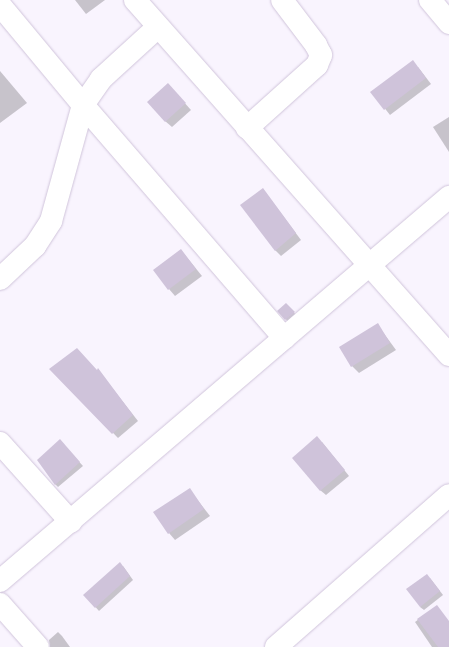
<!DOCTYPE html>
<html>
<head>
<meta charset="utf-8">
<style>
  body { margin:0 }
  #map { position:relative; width:449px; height:647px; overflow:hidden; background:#f9f4fe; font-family:"IBM Plex Sans",sans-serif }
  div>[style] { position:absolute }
  .shadow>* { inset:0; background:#0003 }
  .building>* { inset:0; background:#cfc3da }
  .roads { filter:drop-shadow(0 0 1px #d0c4db) drop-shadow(0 0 1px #d0c4db) }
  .street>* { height:22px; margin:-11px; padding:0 11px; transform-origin:11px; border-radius:11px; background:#fff }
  span { translate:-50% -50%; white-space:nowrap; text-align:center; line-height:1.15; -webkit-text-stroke:3.5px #fff; paint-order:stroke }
</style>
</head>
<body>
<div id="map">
  <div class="shadow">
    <i style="clip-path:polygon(75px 0,105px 0,86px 14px)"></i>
    <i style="clip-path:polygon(418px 67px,431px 84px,390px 115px,372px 92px)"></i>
    <i style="clip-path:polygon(0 71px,27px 103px,0 123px)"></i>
    <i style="clip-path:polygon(174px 91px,191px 110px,172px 127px,165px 121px)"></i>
    <i style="clip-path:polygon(449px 117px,449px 152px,433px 127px)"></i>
    <i style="clip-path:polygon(263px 189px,301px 240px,281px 256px,275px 250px)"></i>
    <i style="clip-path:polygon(181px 250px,202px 276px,175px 296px,169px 289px)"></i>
    <i style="clip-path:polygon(286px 304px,297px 316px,289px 323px,279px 311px)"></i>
    <i style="clip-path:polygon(377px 324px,396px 350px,359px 373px,352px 366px)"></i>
    <i style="clip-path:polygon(51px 369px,98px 370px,138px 421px,118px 438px)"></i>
    <i style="clip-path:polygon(322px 442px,349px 476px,326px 495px,320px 490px)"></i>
    <i style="clip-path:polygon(63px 444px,83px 466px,58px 487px,55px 484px)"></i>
    <i style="clip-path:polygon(189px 489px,210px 516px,175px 540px,169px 533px)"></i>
    <i style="clip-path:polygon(123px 566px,133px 580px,99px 611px,85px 595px)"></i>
    <i style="clip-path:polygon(430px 578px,443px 595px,424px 610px,420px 607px)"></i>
    <i style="clip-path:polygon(434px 608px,449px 627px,449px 647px,432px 647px,415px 622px)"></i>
    <i style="clip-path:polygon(58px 632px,62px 636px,70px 647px,50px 647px,49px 640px)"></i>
  </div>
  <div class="building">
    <i style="clip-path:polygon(413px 60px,426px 78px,384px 110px,370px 92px)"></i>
    <i style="clip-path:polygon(168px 83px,186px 103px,165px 122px,147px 102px)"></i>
    <i style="clip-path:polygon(263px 188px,296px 233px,275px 251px,240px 205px)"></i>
    <i style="clip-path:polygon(181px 249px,196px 269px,168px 290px,153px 270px)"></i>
    <i style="clip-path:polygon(286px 303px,295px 312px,285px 320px,277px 311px)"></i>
    <i style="clip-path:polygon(378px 323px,390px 343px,351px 367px,339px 347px)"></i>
    <i style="clip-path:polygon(77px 348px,97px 370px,98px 368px,133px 415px,112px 434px,49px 369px)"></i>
    <i style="clip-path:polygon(317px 436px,345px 470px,320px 491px,292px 458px)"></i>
    <i style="clip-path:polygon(60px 439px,80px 462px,55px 485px,37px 460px)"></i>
    <i style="clip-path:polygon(190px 488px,204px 509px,168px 534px,153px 512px)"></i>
    <i style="clip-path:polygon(120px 562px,130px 576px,95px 608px,83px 595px)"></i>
    <i style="clip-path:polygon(427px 574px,440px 591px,420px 607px,406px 589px)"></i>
    <i style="clip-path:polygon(437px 605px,449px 621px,449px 647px,438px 647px,417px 619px)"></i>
  </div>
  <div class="roads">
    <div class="street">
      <i style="left:135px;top:0;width:474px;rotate:48.5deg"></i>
      <i style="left:430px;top:0;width:30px;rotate:50deg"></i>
      <i style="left:0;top:5px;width:130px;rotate:50.3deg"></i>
      <i style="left:83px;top:105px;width:308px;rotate:49.2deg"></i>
      <i style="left:247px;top:128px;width:94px;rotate:-42deg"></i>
      <i style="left:317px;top:65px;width:11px;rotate:-68deg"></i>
      <i style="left:321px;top:55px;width:11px;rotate:-117deg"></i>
      <i style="left:316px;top:45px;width:56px;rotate:-127.1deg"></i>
      <i style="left:0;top:279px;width:48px;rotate:-43.3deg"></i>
      <i style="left:35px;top:246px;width:30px;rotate:-57deg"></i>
      <i style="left:51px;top:221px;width:120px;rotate:-74.6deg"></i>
      <i style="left:83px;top:105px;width:32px;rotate:-55deg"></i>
      <i style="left:101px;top:79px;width:77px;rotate:-42.4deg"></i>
      <i style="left:0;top:443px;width:106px;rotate:48.1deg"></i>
      <i style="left:0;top:581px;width:591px;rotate:-40.54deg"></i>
      <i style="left:0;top:604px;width:57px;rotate:48.5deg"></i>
      <i style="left:276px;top:647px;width:230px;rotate:-41.3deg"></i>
    </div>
  </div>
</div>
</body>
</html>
